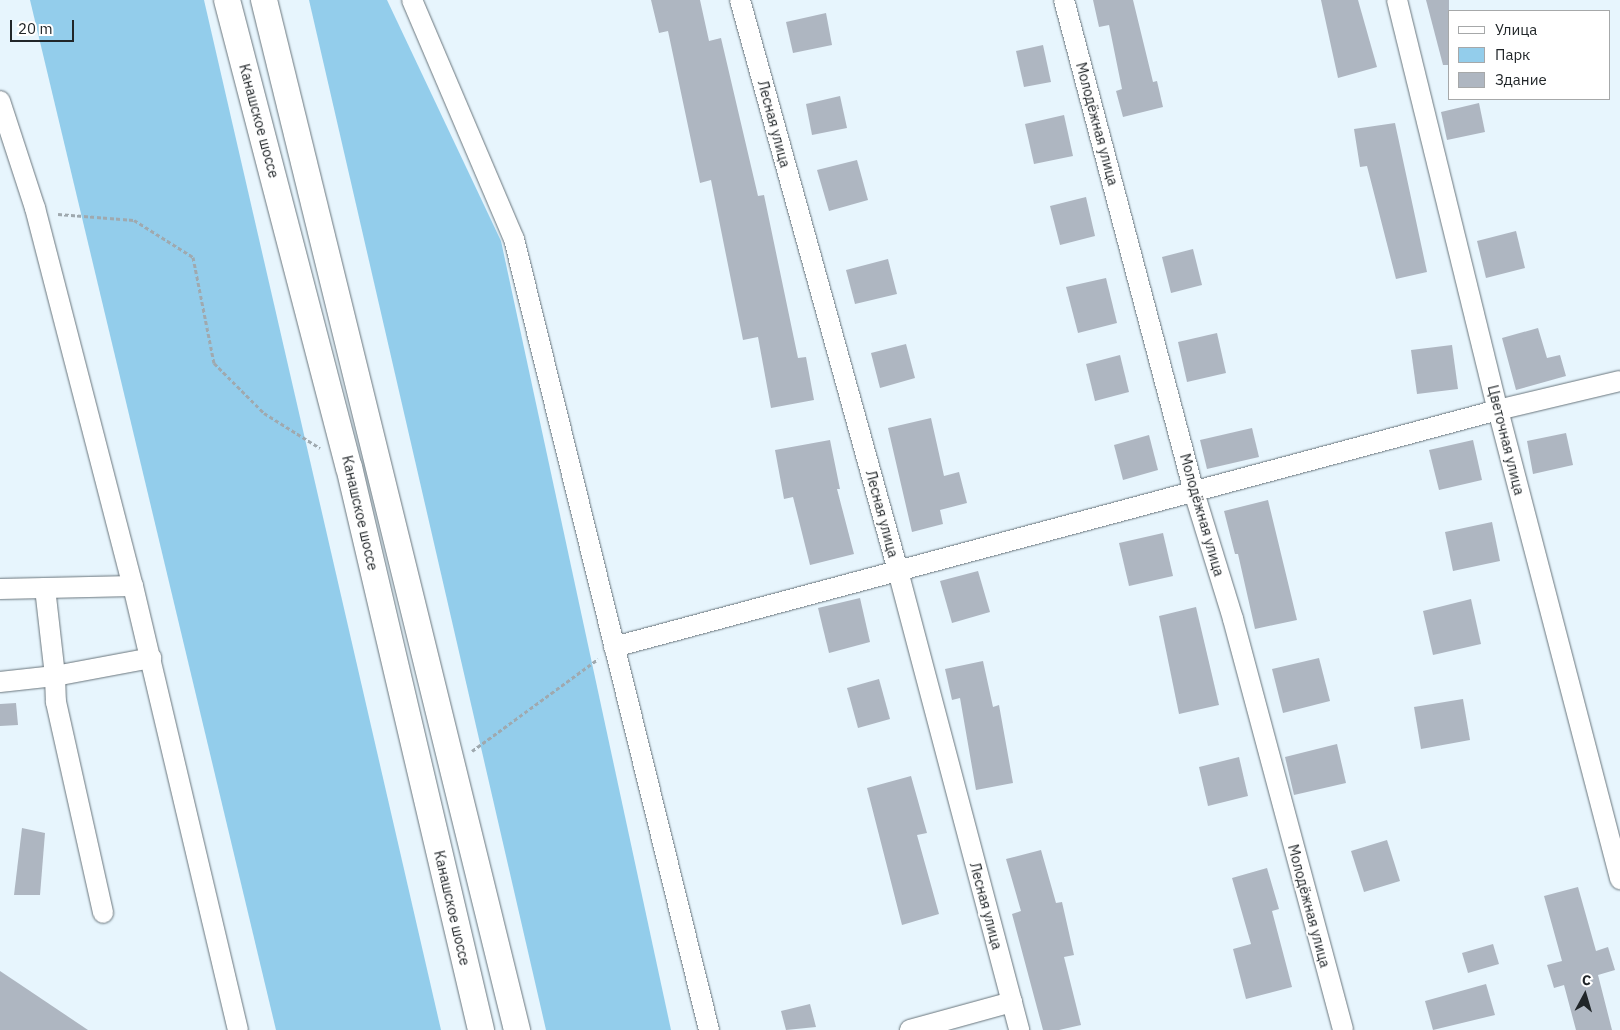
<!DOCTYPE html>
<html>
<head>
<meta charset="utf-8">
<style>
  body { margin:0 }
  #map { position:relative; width:1620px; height:1030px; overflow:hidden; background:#e7f5fd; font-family:"IBM Plex Sans",sans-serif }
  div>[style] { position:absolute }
  .green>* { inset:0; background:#93cdeb }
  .building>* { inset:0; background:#aeb6c1 }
  .path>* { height:3px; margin-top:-1.5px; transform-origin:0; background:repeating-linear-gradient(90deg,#9fa9af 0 4px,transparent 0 6.5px) }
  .roads { filter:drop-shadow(0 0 1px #69757c) drop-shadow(0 0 1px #69757c) }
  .minor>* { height:20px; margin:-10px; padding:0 10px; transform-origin:10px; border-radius:10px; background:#fff }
  .major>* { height:26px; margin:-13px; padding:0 13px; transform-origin:13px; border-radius:13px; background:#fff }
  span { translate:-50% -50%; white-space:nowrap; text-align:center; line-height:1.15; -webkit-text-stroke:4px #fff; paint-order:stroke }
  .street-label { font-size:14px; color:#212629 }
  .legend { position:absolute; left:1448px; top:10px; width:162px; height:90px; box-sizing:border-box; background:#fff; border:1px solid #a6a8a9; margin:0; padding:6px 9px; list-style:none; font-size:15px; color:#212629 }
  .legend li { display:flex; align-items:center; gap:10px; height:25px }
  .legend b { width:25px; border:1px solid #a6a8a9 }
  .north { position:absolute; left:1560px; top:970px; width:50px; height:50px; -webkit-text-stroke:4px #fff; paint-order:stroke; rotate:6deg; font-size:14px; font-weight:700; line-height:20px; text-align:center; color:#212629 }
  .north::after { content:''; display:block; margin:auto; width:18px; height:22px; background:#212629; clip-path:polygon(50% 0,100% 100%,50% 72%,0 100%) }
  .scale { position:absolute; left:10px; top:20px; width:64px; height:22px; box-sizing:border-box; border:2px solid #212629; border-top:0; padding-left:6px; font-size:15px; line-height:18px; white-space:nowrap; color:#212629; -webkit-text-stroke:4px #fff; paint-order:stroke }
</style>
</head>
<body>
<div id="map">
  <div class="green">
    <i style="clip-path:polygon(30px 0,204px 0,441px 1030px,276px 1030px)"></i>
    <i style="clip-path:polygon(309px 0,387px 0,501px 241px,671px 1030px,546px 1030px)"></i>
  </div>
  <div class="building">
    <i style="clip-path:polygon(651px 0,700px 0,709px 41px,721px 38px,758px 196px,764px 195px,798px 358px,806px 357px,814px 400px,771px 408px,758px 337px,743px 340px,711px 180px,700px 183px,668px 31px,659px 33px)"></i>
    <i style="clip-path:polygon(1093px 0,1133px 0,1153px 82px,1157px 81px,1163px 107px,1123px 117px,1116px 91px,1122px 89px,1109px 25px,1099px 27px)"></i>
    <i style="clip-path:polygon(1321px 0,1358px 0,1377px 67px,1338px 78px)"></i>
    <i style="clip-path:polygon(1426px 0,1449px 0,1449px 65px,1443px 65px)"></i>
    <i style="clip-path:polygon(826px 13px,832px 45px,793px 53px,786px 22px)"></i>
    <i style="clip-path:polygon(1043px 45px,1051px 82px,1024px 87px,1016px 51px)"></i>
    <i style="clip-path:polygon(840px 96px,847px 128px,812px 135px,806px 104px)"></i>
    <i style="clip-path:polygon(1479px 103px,1485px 132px,1447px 140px,1441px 112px)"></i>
    <i style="clip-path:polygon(1064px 115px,1073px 156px,1034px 164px,1025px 124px)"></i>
    <i style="clip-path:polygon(1395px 123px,1427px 272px,1396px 279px,1367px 166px,1360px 167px,1354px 129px)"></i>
    <i style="clip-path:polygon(857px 160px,868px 200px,829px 211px,817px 170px)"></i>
    <i style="clip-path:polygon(1086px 197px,1095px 236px,1060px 245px,1050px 206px)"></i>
    <i style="clip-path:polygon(1516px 231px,1525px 268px,1486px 278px,1477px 241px)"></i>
    <i style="clip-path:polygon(1193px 249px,1202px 285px,1171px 293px,1162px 257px)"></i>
    <i style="clip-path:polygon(888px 259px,897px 294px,855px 304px,846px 270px)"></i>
    <i style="clip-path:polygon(1106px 278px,1117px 323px,1078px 333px,1066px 287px)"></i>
    <i style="clip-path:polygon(1538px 328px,1547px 358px,1560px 355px,1566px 376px,1516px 390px,1502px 338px)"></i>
    <i style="clip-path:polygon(1217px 333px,1226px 373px,1187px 382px,1178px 342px)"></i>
    <i style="clip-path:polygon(906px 344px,915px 378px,880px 388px,871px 353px)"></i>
    <i style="clip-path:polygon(1452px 345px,1458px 389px,1417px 394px,1411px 350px)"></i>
    <i style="clip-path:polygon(1120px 355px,1129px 392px,1095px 401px,1086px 364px)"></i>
    <i style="clip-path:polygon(931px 418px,944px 476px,959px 472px,967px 503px,940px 510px,943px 524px,912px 532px,888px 428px)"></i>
    <i style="clip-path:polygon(1252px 428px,1259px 457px,1207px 469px,1200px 440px)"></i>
    <i style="clip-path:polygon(1566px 433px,1573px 465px,1533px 474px,1527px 441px)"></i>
    <i style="clip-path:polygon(1149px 435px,1158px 470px,1123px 480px,1114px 445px)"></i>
    <i style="clip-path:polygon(830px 440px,840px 489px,837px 489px,854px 554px,810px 565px,793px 497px,784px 499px,775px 450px)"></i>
    <i style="clip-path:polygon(1473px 440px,1482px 480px,1439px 490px,1429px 450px)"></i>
    <i style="clip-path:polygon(1268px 500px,1297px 620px,1255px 629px,1238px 554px,1235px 554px,1224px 511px)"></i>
    <i style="clip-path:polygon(1492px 522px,1500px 561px,1453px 571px,1445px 532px)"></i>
    <i style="clip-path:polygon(1163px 533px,1173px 576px,1129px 586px,1119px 543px)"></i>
    <i style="clip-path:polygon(978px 571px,990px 612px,952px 623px,940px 581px)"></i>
    <i style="clip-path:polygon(860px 598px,870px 642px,829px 653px,818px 608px)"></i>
    <i style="clip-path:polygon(1471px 599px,1481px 644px,1433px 655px,1423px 611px)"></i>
    <i style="clip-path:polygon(1196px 607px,1219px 705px,1179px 714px,1159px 616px)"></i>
    <i style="clip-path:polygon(1319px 658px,1330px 701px,1283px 713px,1272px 669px)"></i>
    <i style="clip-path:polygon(983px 661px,993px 707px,999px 705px,1013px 783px,976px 790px,960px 698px,952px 700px,945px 669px)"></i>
    <i style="clip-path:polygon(879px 679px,890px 719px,858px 728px,847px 688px)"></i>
    <i style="clip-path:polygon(1463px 699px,1470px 740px,1421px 749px,1414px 707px)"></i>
    <i style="clip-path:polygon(16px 703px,18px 725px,0 726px,0 704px)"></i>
    <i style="clip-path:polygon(1337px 744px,1346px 783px,1294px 795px,1285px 757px)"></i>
    <i style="clip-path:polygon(1239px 757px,1248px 796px,1208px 806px,1199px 767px)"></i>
    <i style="clip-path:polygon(911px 776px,927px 833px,917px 835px,939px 914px,902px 925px,867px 788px)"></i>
    <i style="clip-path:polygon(22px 828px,45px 833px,40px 895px,14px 895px)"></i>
    <i style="clip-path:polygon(1387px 840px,1400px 881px,1364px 892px,1351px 851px)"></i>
    <i style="clip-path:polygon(1041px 850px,1056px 903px,1062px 902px,1074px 955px,1064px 957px,1081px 1025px,1059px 1030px,1043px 1030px,1012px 914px,1021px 911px,1006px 859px)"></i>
    <i style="clip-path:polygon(1267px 868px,1279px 909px,1272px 911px,1292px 987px,1246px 999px,1233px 949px,1251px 944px,1232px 878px)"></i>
    <i style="clip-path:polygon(1578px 887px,1596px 951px,1608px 947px,1615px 970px,1598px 975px,1612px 1030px,1576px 1030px,1564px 985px,1554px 988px,1547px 965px,1562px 961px,1544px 896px)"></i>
    <i style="clip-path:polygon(1493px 944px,1499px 964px,1468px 973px,1462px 953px)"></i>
    <i style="clip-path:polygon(0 971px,18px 983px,88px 1030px,0 1030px)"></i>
    <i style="clip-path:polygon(1486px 984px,1495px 1015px,1433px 1030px,1425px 1001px)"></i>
    <i style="clip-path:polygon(810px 1004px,816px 1027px,786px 1030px,781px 1011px)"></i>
  </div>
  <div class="path">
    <i style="left:58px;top:214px;width:76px;rotate:4.5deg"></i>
    <i style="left:134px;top:220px;width:70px;rotate:32.1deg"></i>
    <i style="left:193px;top:257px;width:108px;rotate:78.8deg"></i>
    <i style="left:214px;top:363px;width:71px;rotate:45deg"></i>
    <i style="left:264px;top:413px;width:66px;rotate:32deg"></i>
    <i style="left:472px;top:751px;width:156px;rotate:-36.1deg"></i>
  </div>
  <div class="roads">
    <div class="minor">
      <i style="left:412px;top:0;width:260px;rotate:66.9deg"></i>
      <i style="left:514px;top:239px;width:815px;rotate:76.15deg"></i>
      <i style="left:740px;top:0;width:592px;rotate:74.53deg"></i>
      <i style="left:898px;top:571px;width:475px;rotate:75.2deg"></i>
      <i style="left:1064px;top:0;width:509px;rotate:75.2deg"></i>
      <i style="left:1194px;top:492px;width:133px;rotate:72.9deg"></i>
      <i style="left:1233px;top:619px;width:425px;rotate:75deg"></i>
      <i style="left:1397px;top:0;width:422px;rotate:76.2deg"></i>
      <i style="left:1498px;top:410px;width:485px;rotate:75.4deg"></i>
      <i style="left:0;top:101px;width:113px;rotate:71.9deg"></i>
      <i style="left:35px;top:208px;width:390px;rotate:75.5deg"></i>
      <i style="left:133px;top:586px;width:456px;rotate:76.7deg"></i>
      <i style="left:133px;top:586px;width:88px;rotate:178.7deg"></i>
      <i style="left:45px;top:588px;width:89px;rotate:83.5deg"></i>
      <i style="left:55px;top:676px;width:98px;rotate:-10.6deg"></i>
      <i style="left:0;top:589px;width:45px;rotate:-1.3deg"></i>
      <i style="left:614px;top:647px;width:915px;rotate:-15.01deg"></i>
      <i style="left:1498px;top:410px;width:125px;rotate:-13.4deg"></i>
      <i style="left:0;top:682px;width:55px;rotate:-6.2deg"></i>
      <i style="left:55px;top:676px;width:26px;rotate:88deg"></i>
      <i style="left:56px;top:702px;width:216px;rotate:77.4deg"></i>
      <i style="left:910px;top:1030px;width:106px;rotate:-15.4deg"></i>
    </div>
    <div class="major">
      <i style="left:227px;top:0;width:483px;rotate:75.4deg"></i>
      <i style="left:349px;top:467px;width:578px;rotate:76.8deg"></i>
      <i style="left:264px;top:0;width:1061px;rotate:76.2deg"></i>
    </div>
  </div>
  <div class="street-label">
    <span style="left:259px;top:121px;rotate:75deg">Канашское шоссе</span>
    <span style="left:774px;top:124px;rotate:75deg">Лесная улица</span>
    <span style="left:1097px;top:124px;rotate:75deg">Молодёжная улица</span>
    <span style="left:1506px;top:440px;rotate:76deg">Цветочная улица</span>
    <span style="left:360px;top:513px;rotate:77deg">Канашское шоссе</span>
    <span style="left:882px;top:514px;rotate:75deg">Лесная улица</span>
    <span style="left:1202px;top:515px;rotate:74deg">Молодёжная улица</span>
    <span style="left:986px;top:906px;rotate:75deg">Лесная улица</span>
    <span style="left:1309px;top:906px;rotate:75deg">Молодёжная улица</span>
    <span style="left:452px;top:908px;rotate:77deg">Канашское шоссе</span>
  </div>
  <ul class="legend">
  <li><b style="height:6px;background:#fff"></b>Улица</li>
  <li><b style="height:14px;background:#93cdeb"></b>Парк</li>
  <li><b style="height:14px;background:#aeb6c1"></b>Здание</li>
  </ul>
  <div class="north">С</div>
  <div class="scale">20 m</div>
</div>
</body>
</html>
